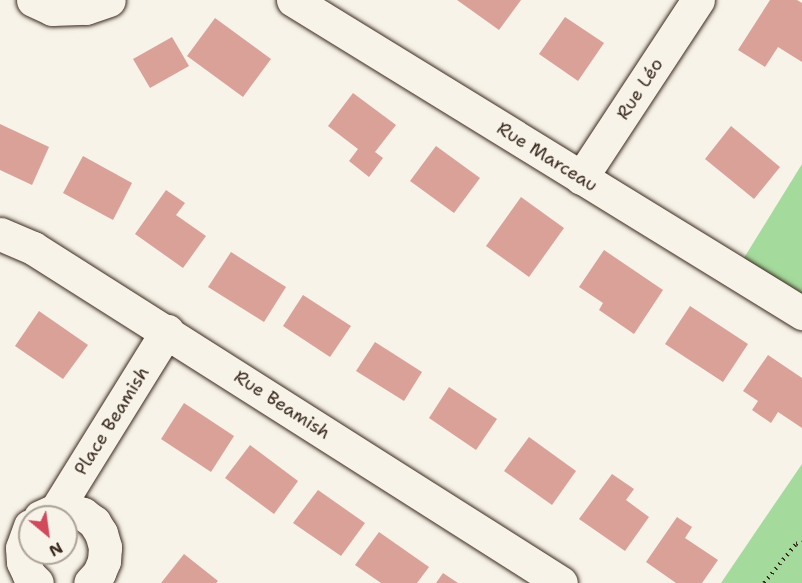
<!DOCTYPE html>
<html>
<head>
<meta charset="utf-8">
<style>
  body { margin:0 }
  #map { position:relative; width:802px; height:583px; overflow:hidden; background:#f7f3e8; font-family:"Shantell Sans",sans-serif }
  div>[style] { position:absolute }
  .green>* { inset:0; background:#a5da9d }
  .building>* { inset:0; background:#daa198 }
  .path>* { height:4px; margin-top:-2px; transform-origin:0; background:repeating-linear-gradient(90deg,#3b2a1e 0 1.5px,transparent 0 6px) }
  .roads { filter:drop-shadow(0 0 2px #3b2a1e) drop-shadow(0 0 2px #3b2a1e) }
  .minor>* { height:33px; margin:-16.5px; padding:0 16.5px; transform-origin:16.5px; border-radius:16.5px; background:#f7f3e8 }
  span { translate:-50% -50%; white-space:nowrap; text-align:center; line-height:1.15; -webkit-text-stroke:5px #f7f3e8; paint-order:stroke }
  .street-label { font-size:18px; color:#3b2a1e }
  .north { position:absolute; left:18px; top:505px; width:60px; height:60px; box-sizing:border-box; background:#f7f3e8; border:2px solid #aca397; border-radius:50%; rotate:151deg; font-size:16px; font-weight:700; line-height:24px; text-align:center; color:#3b2a1e }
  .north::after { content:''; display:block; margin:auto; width:21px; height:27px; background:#d1495b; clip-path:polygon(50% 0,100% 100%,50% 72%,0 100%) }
</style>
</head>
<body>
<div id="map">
  <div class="green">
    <i style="clip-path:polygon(802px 164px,802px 308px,739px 266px)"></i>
    <i style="clip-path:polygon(802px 464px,802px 583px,721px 583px,763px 521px)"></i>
  </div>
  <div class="building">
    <i style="clip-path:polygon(457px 0,521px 0,499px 30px)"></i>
    <i style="clip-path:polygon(770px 0,797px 0,802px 3px,802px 62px,778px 47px,765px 67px,738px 50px)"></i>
    <i style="clip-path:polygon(565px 17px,604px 43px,578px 81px,539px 54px)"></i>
    <i style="clip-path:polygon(215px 18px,271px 59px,243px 97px,187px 56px)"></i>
    <i style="clip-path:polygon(172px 37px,189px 66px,150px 88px,133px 59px)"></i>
    <i style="clip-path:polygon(353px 93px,396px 125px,375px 152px,383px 158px,369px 177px,349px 161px,358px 149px,328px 126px)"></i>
    <i style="clip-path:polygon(0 124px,49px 147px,32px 185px,0 170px)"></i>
    <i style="clip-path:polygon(731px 126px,780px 167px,754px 199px,705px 159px)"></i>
    <i style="clip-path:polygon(436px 146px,480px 178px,454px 213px,410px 181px)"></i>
    <i style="clip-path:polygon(83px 156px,132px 183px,113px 220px,63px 193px)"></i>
    <i style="clip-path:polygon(166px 190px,185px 203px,176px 215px,206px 236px,183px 268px,135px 234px)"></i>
    <i style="clip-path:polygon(521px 197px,564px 228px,529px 277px,486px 246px)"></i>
    <i style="clip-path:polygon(604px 250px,663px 290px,634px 334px,599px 310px,603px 303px,579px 287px)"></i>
    <i style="clip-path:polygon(231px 252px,286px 287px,264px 322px,208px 287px)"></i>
    <i style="clip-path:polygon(303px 295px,351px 326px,330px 357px,283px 326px)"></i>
    <i style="clip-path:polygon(690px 306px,748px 344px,723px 382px,665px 344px)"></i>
    <i style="clip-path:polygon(39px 311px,88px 345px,63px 379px,15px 346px)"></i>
    <i style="clip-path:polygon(375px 342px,422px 372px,404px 401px,356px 371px)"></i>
    <i style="clip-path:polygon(768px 355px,802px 378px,802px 428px,778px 412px,771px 423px,752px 410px,758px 401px,743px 391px)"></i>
    <i style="clip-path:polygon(449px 387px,497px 419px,476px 450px,429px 418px)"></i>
    <i style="clip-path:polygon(184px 403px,234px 436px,211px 472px,161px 439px)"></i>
    <i style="clip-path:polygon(529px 437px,576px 471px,552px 505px,504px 471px)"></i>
    <i style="clip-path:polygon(250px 445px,298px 481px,274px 514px,225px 478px)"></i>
    <i style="clip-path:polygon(612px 474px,634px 489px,626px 500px,649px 517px,625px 551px,579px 519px)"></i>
    <i style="clip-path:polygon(318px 490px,365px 523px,341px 556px,293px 523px)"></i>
    <i style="clip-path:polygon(677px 517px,692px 527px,685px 538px,718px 560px,702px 583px,676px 583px,646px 562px)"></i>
    <i style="clip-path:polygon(379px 532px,429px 567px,417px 583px,381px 583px,355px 565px)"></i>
    <i style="clip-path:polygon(184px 554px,218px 581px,216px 583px,161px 583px)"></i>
    <i style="clip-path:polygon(443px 573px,458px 583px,436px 583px)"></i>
  </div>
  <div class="path">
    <i style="left:764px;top:583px;width:50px;rotate:-50.6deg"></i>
    <i style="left:796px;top:544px;width:6px;rotate:-18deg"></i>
  </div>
  <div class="roads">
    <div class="minor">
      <i style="left:33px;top:0;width:21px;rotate:25deg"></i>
      <i style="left:52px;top:9px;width:34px;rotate:-2deg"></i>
      <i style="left:86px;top:8px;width:24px;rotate:-19deg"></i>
      <i style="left:293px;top:0;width:598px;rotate:31.59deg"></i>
      <i style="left:581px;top:178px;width:213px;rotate:-56.7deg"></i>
      <i style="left:0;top:234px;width:36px;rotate:23deg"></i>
      <i style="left:33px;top:248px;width:625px;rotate:32.39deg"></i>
      <i style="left:56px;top:510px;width:211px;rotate:-58.2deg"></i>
      <i style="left:40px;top:517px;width:17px;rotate:-24deg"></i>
      <i style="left:56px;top:510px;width:14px"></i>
      <i style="left:70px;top:510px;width:14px;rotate:17deg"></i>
      <i style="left:83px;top:514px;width:14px;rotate:36deg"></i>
      <i style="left:94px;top:522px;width:13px;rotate:58deg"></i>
      <i style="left:101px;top:533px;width:15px;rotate:74deg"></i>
      <i style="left:105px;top:547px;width:14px;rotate:94deg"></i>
      <i style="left:104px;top:561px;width:13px;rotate:113deg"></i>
      <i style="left:99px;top:573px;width:13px;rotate:132deg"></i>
      <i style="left:30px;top:526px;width:23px;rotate:110deg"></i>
      <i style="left:22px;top:548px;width:14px;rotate:86deg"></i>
      <i style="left:23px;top:562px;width:14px;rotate:65deg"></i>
      <i style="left:29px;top:575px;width:11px;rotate:45deg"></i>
    </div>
  </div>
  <div class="street-label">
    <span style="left:640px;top:89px;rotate:-57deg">Rue Léo</span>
    <span style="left:547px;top:157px;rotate:32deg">Rue Marceau</span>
    <span style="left:282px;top:405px;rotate:33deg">Rue Beamish</span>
    <span style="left:112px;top:421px;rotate:-58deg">Place Beamish</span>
  </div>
  <div class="north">N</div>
</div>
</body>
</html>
